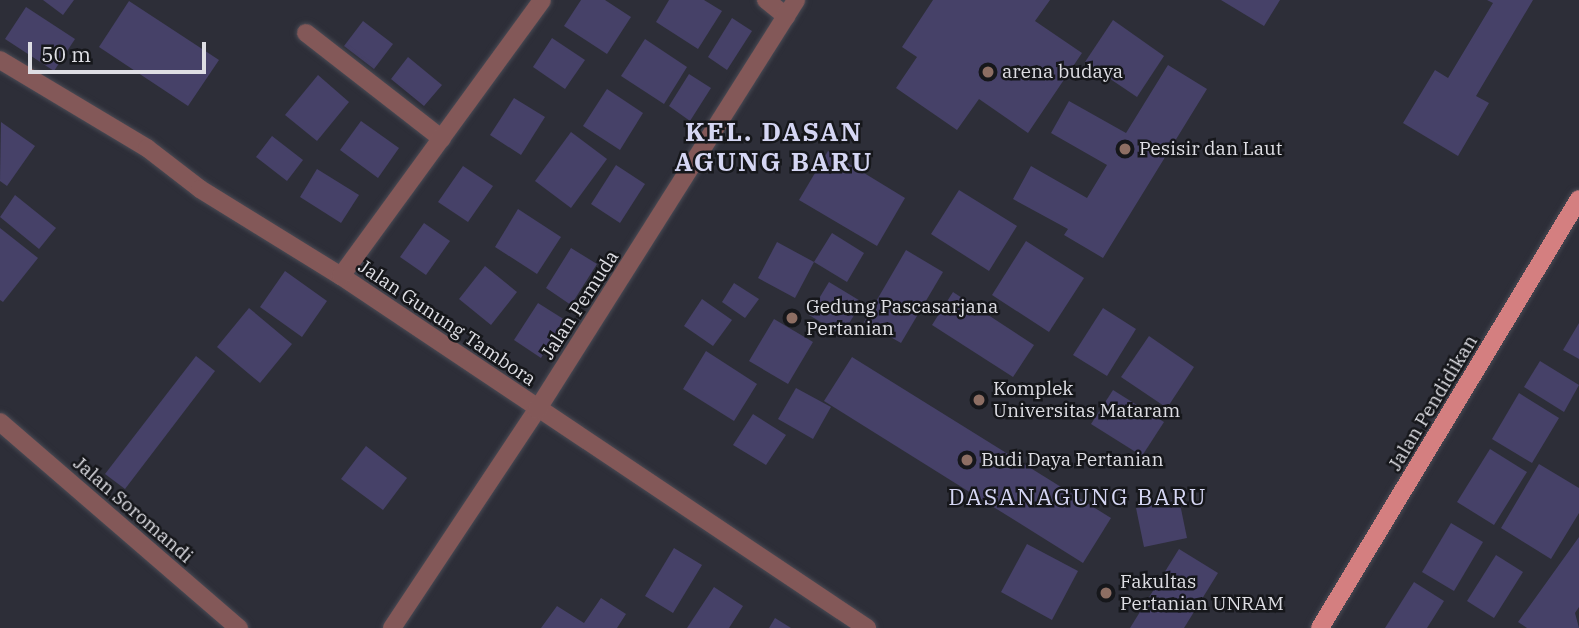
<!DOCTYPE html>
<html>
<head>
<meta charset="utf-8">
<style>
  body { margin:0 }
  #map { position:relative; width:1579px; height:628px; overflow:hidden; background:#2d2e38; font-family:"IBM Plex Serif",serif }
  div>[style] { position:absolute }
  .building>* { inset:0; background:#464168 }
  .roads { filter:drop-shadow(0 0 2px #494a54) drop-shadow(0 0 2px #494a54) }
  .minor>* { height:18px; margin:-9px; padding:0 9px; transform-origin:9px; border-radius:9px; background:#835858 }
  .major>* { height:18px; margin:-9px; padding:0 9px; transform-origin:9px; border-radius:9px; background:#d47f80 }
  .dots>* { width:19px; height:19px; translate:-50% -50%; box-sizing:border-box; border:4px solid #16171b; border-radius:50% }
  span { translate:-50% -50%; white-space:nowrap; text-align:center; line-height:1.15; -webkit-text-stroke:5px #16171b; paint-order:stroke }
  .poi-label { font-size:19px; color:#dedee4 }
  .left { translate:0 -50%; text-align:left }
  .street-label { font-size:19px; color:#dedee4 }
  .quarter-label { font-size:23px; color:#d5d6f3; letter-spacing:2px }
  .district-label { font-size:26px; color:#d5d6f3; font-weight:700; letter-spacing:2px }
  .scale { position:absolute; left:28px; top:42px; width:178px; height:32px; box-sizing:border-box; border:4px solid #dedee4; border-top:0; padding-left:9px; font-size:21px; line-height:24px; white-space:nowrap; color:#dedee4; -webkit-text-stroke:5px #16171b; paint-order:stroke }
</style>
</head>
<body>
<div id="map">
  <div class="building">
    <i style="clip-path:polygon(43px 0,74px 0,63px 15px)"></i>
    <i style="clip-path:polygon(581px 0,605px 0,631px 17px,607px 54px,564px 26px)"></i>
    <i style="clip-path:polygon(669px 0,704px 0,722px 11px,698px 49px,656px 22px)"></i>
    <i style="clip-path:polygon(933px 0,1050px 0,1035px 21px,1082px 53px,1028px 133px,979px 99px,957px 130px,896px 88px,917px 57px,902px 47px)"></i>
    <i style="clip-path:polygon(1221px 0,1280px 0,1264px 26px)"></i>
    <i style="clip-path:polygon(1487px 0,1533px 0,1476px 96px,1489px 103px,1458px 156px,1403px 123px,1435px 70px,1448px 78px,1493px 3px)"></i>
    <i style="clip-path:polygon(129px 1px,219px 60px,188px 106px,99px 47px)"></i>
    <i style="clip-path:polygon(26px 7px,75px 39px,54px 71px,5px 39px)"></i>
    <i style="clip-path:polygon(732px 18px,752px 31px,727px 70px,708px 57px)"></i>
    <i style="clip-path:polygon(1113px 20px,1164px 56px,1137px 97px,1085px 62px)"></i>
    <i style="clip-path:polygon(363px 21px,393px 44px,374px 69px,344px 46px)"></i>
    <i style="clip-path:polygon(552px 38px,585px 60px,565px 89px,533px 67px)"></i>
    <i style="clip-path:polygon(645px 39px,687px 67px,664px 104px,621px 76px)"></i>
    <i style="clip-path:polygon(408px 57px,442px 85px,424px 106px,391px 79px)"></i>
    <i style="clip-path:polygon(1168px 65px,1207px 89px,1103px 258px,1064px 235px,1068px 229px,1013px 199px,1031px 166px,1087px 198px,1107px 165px,1051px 133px,1069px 101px,1126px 133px)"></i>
    <i style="clip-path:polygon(689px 74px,711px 88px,690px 121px,669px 106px)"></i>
    <i style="clip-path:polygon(318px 75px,349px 102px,317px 141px,285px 115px)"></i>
    <i style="clip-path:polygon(607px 89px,643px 113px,620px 150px,583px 126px)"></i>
    <i style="clip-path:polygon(514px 98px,545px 117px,521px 155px,490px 135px)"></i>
    <i style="clip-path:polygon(361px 121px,399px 148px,378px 178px,340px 150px)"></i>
    <i style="clip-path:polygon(1px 122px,35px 146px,7px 186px,0 181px)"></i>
    <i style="clip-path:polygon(571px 132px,607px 159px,571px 208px,535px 181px)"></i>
    <i style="clip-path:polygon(272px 136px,303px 160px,287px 181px,256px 157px)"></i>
    <i style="clip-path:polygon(828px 151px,905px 198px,877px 246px,799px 200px)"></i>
    <i style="clip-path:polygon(616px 165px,645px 184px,620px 223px,591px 204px)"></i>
    <i style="clip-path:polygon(463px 166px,493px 186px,468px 222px,438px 202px)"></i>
    <i style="clip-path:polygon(317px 169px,359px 195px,341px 223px,300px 197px)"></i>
    <i style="clip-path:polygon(959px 190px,1017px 226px,989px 271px,931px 234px)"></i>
    <i style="clip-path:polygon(15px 195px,56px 228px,39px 249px,0 217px)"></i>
    <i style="clip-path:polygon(518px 209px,561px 237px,537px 274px,495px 247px)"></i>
    <i style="clip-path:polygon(424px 223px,450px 241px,426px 275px,400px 257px)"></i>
    <i style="clip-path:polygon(0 228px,38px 258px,3px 302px,0 300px)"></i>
    <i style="clip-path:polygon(832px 233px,864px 253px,847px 282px,814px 262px)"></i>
    <i style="clip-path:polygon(1026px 241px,1084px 278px,1049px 332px,992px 295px)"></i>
    <i style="clip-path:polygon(777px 242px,814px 262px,795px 298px,758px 278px)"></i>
    <i style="clip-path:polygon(571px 248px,597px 264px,571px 305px,546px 288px)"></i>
    <i style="clip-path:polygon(906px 250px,943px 272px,901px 343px,864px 322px)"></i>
    <i style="clip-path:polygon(485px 266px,517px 292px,491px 325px,459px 299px)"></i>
    <i style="clip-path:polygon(285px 271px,327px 301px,302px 337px,260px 307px)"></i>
    <i style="clip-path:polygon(829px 282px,862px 302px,842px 335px,809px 315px)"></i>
    <i style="clip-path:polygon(734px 283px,759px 299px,745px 318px,722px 302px)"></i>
    <i style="clip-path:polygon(953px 292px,1034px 345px,1013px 377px,932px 325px)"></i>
    <i style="clip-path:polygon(702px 299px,732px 320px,713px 346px,684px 326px)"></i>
    <i style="clip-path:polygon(538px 303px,565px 320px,541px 358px,514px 340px)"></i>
    <i style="clip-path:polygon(249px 308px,292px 344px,260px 383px,217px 347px)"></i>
    <i style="clip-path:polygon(1103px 308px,1136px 329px,1107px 376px,1073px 355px)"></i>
    <i style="clip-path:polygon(774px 319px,813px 342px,788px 384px,749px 361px)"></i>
    <i style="clip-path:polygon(1579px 323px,1579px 359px,1563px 350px)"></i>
    <i style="clip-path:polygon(1149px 336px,1194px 367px,1167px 408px,1121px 377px)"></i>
    <i style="clip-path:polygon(706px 351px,757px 384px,734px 421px,683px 389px)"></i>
    <i style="clip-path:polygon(196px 356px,215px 371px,125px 489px,105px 474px)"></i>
    <i style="clip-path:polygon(852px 357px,1111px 518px,1083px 563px,824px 401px)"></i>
    <i style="clip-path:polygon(1540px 361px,1579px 385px,1564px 412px,1524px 387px)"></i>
    <i style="clip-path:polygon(796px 388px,831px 407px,813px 439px,778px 419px)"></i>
    <i style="clip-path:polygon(1113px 390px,1164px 422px,1142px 456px,1091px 424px)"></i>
    <i style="clip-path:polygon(1519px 393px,1559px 418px,1532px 463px,1492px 439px)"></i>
    <i style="clip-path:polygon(753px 414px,786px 435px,766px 465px,733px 445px)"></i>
    <i style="clip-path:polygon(366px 446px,407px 478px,383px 510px,341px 479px)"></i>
    <i style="clip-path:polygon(1490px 449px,1527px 472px,1494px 525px,1457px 502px)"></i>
    <i style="clip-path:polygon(1539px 464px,1579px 488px,1579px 513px,1551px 559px,1501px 528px)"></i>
    <i style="clip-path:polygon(1179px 499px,1187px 538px,1144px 547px,1136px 508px)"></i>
    <i style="clip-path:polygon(1451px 523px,1483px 542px,1454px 591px,1422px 572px)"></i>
    <i style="clip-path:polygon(1579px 537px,1579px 607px,1575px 613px,1579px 628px,1527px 628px,1518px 622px)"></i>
    <i style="clip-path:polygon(1027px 544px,1078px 571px,1052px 620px,1001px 592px)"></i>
    <i style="clip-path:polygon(674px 548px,702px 565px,673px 613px,645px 596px)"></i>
    <i style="clip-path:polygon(1179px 549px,1218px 573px,1184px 628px,1130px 628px)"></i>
    <i style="clip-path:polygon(1496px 555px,1523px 572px,1494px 618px,1467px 601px)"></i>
    <i style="clip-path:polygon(1414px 582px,1444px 601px,1427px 628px,1385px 628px)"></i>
    <i style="clip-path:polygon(714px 587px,743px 606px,729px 628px,687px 628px)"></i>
    <i style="clip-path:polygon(601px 598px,626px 614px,617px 628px,541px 628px,557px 606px,584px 623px)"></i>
    <i style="clip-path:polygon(775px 618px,791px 628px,769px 628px)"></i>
  </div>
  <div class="roads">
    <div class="minor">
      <i style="left:766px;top:0;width:26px;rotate:39deg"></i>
      <i style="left:306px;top:33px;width:172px;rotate:37.9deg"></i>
      <i style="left:0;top:60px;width:171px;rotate:30.9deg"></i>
      <i style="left:147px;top:148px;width:67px;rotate:37.7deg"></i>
      <i style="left:200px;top:189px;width:166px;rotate:31.7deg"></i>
      <i style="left:341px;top:276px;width:633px;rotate:33.79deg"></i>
      <i style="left:341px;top:276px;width:341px;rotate:-53.9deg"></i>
      <i style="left:0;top:422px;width:316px;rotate:40.8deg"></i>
      <i style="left:392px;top:628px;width:262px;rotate:-56.4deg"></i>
      <i style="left:537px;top:410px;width:485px;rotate:-57.7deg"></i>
    </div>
    <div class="major">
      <i style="left:1320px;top:628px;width:501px;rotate:-58.88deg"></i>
    </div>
  </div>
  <div class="dots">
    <i style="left:988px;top:72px;background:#8d6e63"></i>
    <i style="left:1125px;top:149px;background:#8d6e63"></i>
    <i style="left:792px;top:318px;background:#8d6e63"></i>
    <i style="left:979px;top:400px;background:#8d6e63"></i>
    <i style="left:967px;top:460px;background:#8d6e63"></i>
    <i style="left:1106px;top:593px;background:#8d6e63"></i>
  </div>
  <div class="poi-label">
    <span class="left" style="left:1002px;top:72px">arena budaya</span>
    <span class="left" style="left:1139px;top:149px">Pesisir dan Laut</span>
    <span class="left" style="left:806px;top:318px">Gedung Pascasarjana<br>Pertanian</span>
    <span class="left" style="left:993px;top:400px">Komplek<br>Universitas Mataram</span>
    <span class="left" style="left:981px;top:460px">Budi Daya Pertanian</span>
    <span class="left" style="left:1120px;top:593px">Fakultas<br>Pertanian UNRAM</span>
  </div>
  <div class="street-label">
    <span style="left:580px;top:305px;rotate:-57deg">Jalan Pemuda</span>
    <span style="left:447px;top:323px;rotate:34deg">Jalan Gunung Tambora</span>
    <span style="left:1433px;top:403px;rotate:-59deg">Jalan Pendidikan</span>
    <span style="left:133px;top:510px;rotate:41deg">Jalan Soromandi</span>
  </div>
  <div class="quarter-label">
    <span style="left:1078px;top:496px">DASANAGUNG BARU</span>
  </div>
  <div class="district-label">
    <span style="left:774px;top:147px">KEL. DASAN<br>AGUNG BARU</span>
  </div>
  <div class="scale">50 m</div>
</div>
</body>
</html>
